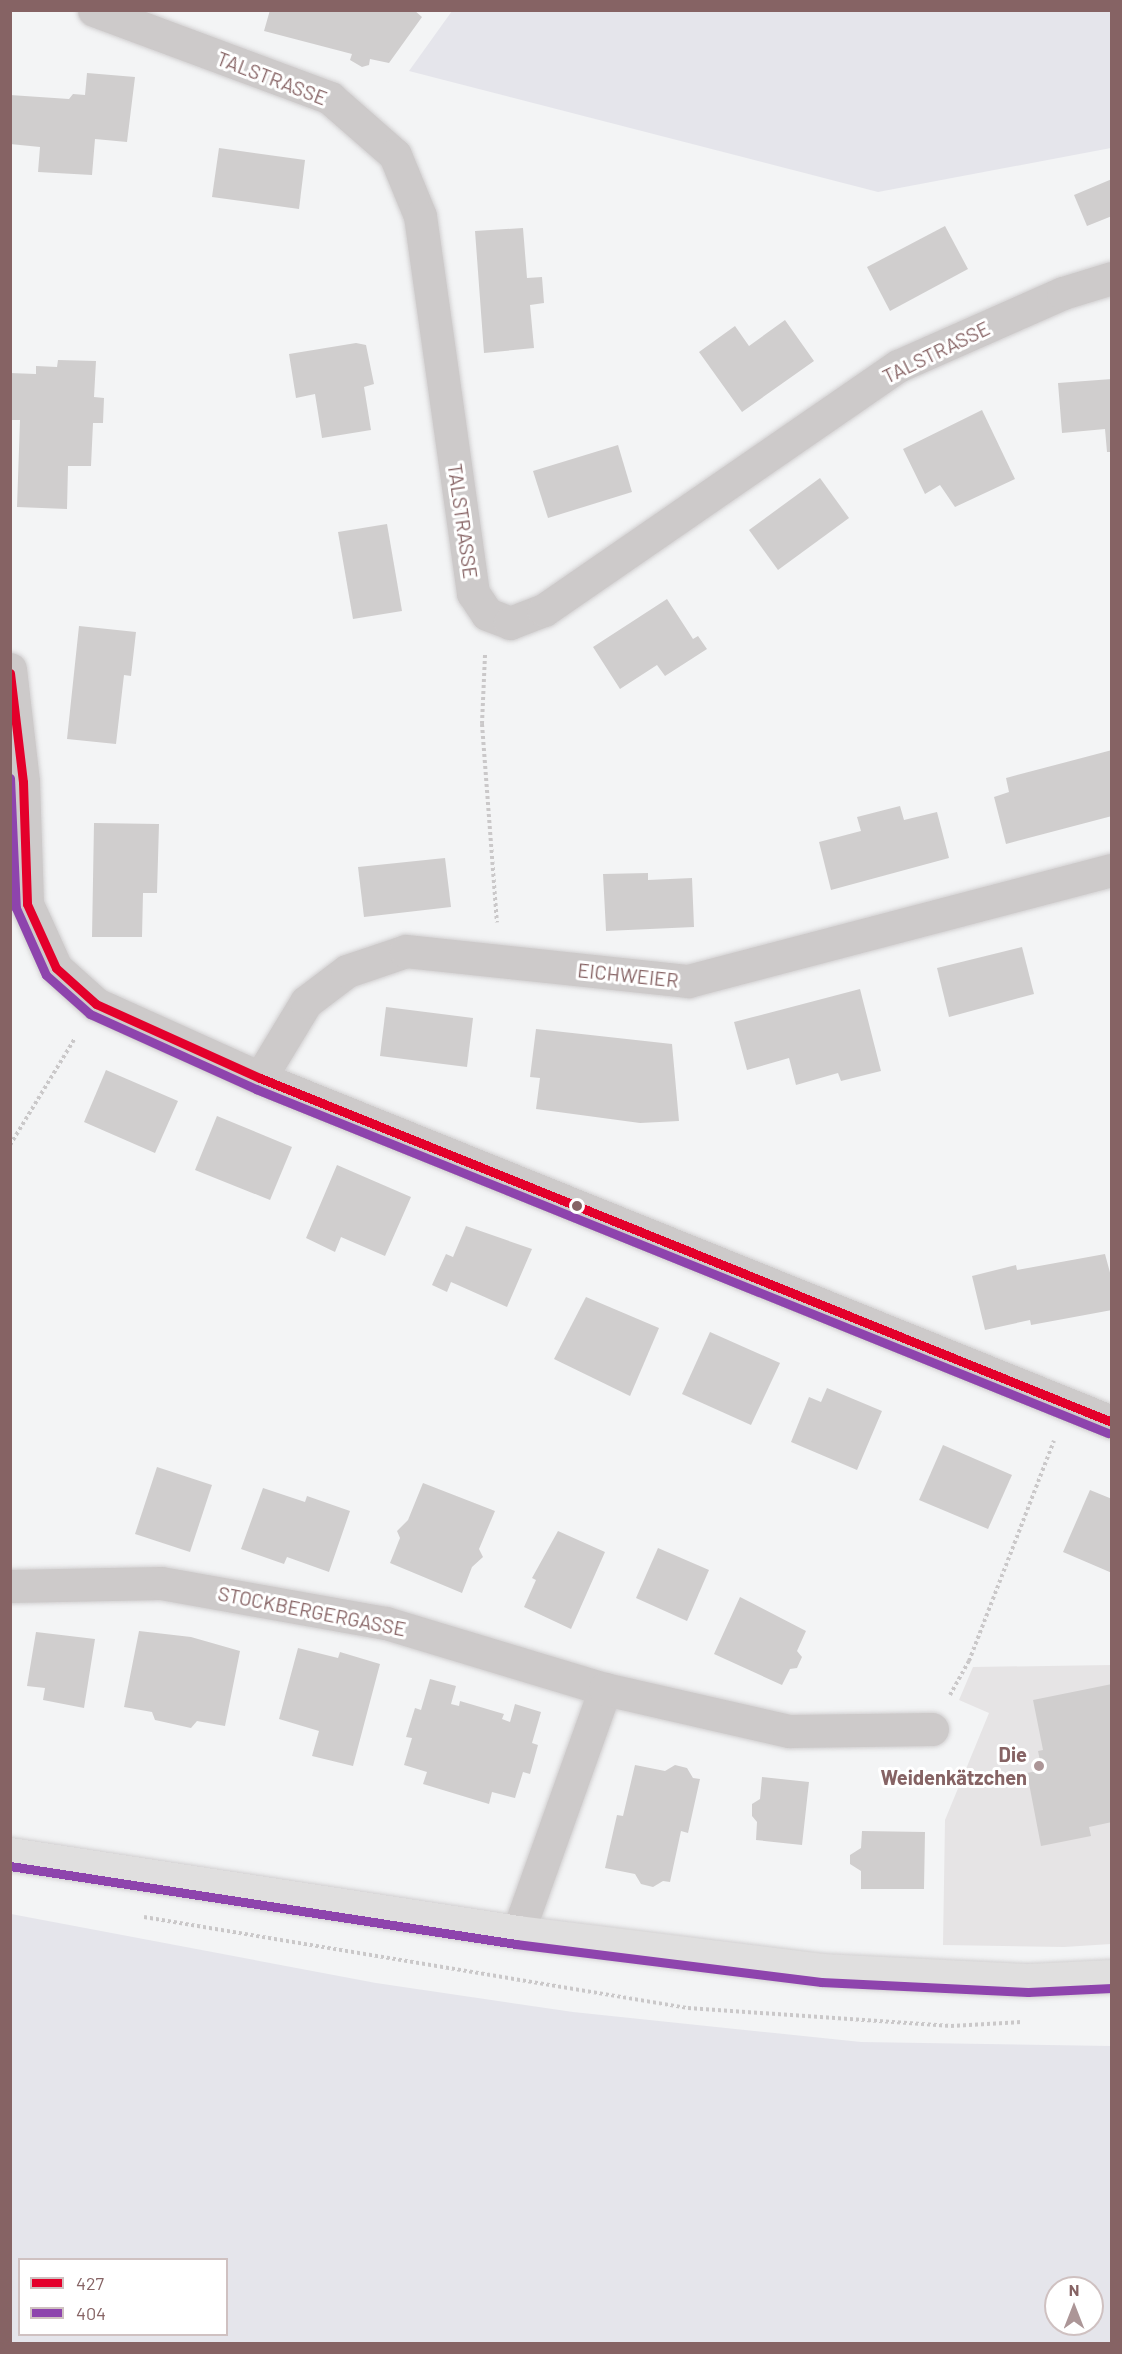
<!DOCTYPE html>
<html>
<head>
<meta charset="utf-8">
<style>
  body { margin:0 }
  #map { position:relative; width:1122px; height:2354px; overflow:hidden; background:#f3f4f5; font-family:Barlow,sans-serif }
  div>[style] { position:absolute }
  .built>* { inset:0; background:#e6e4e5 }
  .green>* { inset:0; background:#e5e5eb }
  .building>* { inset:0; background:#d0cece }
  .path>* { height:4px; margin-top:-2px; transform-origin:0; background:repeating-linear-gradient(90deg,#cac8c9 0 3px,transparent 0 6px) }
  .roads { filter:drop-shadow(0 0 2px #d2d0d1) drop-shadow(0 0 2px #d2d0d1) }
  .minor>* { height:33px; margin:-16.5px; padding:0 16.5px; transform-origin:16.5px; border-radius:16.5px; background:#cdcaca }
  .major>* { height:33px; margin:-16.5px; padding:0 16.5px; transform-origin:16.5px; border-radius:16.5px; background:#e0dfdf }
  .bus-1>* { height:9px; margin:-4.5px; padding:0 4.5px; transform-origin:4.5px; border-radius:4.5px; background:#e4002b }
  .bus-2>* { height:9px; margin:-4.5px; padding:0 4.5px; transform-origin:4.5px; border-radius:4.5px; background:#8e44ad }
  .dots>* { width:16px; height:16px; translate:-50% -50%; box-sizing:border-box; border:3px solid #fff; border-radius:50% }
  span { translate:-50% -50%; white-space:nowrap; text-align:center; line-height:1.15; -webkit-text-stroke:6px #fff; paint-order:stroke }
  .street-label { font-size:20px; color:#866364 }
  .poi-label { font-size:20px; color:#866364; font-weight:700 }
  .right { translate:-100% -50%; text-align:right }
  .frame { position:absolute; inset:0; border:12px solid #866364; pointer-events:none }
  .legend { position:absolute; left:18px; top:2258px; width:210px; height:78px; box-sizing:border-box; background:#fff; border:2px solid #cfc1c1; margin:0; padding:8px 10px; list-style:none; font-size:18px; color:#866364 }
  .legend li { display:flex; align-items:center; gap:12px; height:30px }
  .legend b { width:30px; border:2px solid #cfc1c1 }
  .north { position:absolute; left:1044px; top:2276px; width:60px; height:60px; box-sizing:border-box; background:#fff; border:2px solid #cfc1c1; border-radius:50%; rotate:0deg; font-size:16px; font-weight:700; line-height:24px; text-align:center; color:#866364 }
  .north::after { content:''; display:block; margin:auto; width:21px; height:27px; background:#ac9697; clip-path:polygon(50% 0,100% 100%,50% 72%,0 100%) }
</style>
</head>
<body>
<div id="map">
  <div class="built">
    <i style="clip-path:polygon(1111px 1665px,1111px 1944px,1064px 1947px,943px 1945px,945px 1820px,989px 1713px,959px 1700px,973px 1667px)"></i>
  </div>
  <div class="green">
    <i style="clip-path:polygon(452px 11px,1111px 11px,1111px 148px,878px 192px,409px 71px)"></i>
    <i style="clip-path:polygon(evenodd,11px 1914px,376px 1983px,573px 2012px,861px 2042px,1111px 2046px,1111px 2343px,11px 2343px,11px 1914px,20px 2260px,226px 2260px,226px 2334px,20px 2334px,20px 2260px,11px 1914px,1056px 2288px,1092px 2288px,1092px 2324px,1056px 2324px,1056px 2288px)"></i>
  </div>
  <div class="building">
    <i style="clip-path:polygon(270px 10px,414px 10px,422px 17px,389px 63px,370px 59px,369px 65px,362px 67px,350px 60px,352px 54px,264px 31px)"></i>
    <i style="clip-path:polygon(87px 73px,135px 77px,127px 142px,95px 139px,92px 175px,38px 172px,40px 147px,10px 144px,10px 95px,69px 99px,73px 94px,85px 95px)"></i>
    <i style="clip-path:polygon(219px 148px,305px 160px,299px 209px,212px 197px)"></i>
    <i style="clip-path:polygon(1112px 179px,1112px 216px,1087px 226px,1074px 195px)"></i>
    <i style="clip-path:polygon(945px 226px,968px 269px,890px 311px,867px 267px)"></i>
    <i style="clip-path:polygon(523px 228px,527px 278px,542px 277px,544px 303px,530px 305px,534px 348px,484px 353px,475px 231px)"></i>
    <i style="clip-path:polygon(785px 320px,814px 361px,742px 412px,699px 352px,735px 326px,749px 346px)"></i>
    <i style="clip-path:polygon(356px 343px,366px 345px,374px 384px,364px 387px,371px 430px,322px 438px,315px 394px,296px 398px,289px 354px)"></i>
    <i style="clip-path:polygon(58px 360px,96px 361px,94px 397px,104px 398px,103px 423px,93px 423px,91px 466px,68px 466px,67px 509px,17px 507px,20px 420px,10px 420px,10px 373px,36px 374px,36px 366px,57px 367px)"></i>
    <i style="clip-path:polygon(1112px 379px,1112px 452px,1107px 452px,1105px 429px,1062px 433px,1058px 383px)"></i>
    <i style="clip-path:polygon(982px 410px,1015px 479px,955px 507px,940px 485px,925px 494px,903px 449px)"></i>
    <i style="clip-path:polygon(618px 445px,632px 492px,548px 518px,533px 471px)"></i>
    <i style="clip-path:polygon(820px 478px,849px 518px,778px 570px,749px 530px)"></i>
    <i style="clip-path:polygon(387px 524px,402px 611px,353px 619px,338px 532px)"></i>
    <i style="clip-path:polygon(667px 599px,693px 639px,698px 636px,707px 649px,665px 676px,657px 665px,620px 689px,593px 647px)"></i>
    <i style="clip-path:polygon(79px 626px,136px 632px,131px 676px,124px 675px,116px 744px,67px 739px)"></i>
    <i style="clip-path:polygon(1112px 750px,1112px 816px,1006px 844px,994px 797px,1009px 792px,1006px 778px)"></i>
    <i style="clip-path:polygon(900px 806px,904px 820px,937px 812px,949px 858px,831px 890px,819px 842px,861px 831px,857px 817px)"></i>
    <i style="clip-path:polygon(94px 823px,159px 824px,157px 893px,143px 893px,142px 937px,92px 937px)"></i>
    <i style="clip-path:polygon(445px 858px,451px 907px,364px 917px,358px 867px)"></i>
    <i style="clip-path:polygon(648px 873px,648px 880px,692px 878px,694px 927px,606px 931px,603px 874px)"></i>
    <i style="clip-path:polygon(1022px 947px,1034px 994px,949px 1017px,937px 968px)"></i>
    <i style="clip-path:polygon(860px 989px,881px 1071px,841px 1081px,838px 1073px,796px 1085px,789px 1058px,747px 1070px,734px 1022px)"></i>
    <i style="clip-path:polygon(386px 1007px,473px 1018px,467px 1067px,380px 1056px)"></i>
    <i style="clip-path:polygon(536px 1029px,672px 1044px,679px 1121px,640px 1123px,536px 1109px,540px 1078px,530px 1077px)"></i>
    <i style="clip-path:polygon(106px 1070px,178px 1101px,155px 1153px,84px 1122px)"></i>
    <i style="clip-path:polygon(217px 1116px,292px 1147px,270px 1200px,195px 1170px)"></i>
    <i style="clip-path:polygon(337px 1165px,411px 1197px,385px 1256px,341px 1237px,335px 1252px,306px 1238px)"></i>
    <i style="clip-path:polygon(466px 1226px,532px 1249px,507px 1307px,451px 1282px,447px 1292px,432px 1285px,446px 1254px,453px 1257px)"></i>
    <i style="clip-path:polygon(1105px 1254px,1112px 1280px,1112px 1310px,1031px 1325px,1030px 1320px,985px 1330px,972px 1276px,1016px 1265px,1017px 1270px)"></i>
    <i style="clip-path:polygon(586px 1297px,659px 1328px,630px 1396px,554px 1359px)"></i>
    <i style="clip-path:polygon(710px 1332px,780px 1363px,751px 1425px,682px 1394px)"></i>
    <i style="clip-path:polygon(827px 1388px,882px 1411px,857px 1470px,791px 1442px,809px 1397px,821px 1402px)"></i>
    <i style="clip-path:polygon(943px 1445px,1012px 1475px,988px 1529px,919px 1500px)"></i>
    <i style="clip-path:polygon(157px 1467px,212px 1485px,190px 1552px,135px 1534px)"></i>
    <i style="clip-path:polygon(423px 1483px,495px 1511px,479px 1549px,483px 1557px,472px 1567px,462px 1593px,390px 1563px,400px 1538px,397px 1531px,408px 1520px)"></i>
    <i style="clip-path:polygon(263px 1488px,305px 1502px,307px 1496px,350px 1511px,329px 1572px,287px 1557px,284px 1564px,241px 1549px)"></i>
    <i style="clip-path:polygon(1090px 1490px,1112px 1499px,1112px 1573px,1063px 1552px)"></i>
    <i style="clip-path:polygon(558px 1531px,605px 1552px,571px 1629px,524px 1607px,536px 1580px,532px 1578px)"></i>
    <i style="clip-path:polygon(658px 1548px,709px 1570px,687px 1621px,636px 1598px)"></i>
    <i style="clip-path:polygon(740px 1597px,806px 1631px,797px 1651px,802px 1657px,797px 1668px,790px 1669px,782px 1685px,714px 1654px)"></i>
    <i style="clip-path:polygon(139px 1631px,191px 1637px,240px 1651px,225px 1726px,197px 1721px,191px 1728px,155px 1720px,152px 1712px,124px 1707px)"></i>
    <i style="clip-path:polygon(36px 1632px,95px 1639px,84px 1708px,43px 1700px,45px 1688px,27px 1686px)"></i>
    <i style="clip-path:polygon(298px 1648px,338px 1658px,340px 1652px,380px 1664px,353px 1766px,312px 1756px,319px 1731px,279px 1719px)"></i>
    <i style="clip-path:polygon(430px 1679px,456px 1686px,451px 1704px,459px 1706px,460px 1701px,504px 1714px,502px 1719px,510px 1722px,515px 1704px,541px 1712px,532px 1743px,538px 1745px,530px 1774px,523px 1772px,515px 1798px,492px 1792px,489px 1804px,423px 1784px,427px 1772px,404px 1765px,412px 1738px,406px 1737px,415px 1708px,421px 1710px)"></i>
    <i style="clip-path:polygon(1112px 1684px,1112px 1822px,1089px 1827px,1091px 1836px,1041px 1846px,1027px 1773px,1042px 1770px,1038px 1751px,1043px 1750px,1033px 1700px)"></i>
    <i style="clip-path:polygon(635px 1765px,665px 1771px,675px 1765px,687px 1768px,693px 1778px,700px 1779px,688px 1833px,681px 1831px,670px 1882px,663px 1881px,653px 1887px,641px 1884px,635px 1874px,605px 1868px,617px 1815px,623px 1816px)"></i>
    <i style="clip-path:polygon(762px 1777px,809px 1782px,802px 1845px,756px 1840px,757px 1822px,752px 1816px,752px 1804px,760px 1799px)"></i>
    <i style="clip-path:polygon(862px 1831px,925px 1832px,924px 1889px,861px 1889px,861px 1871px,850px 1864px,850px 1855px,861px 1848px)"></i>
  </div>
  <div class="path">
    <i style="left:485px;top:655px;width:69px;rotate:92.5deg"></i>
    <i style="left:482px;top:724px;width:199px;rotate:85.7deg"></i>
    <i style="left:10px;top:1145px;width:125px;rotate:-58.7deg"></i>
    <i style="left:950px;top:1695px;width:39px;rotate:-61deg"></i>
    <i style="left:969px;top:1661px;width:236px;rotate:-68.9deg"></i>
    <i style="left:144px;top:1917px;width:552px;rotate:9.5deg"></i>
    <i style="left:688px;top:2008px;width:264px;rotate:3.9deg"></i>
    <i style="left:951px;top:2026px;width:72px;rotate:-3.2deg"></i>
  </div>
  <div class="roads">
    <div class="minor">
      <i style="left:94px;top:10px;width:252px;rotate:20.4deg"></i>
      <i style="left:330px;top:98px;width:86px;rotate:41.2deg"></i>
      <i style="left:395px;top:155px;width:66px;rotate:67.7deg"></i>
      <i style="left:420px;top:216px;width:381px;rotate:82deg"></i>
      <i style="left:473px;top:593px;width:25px;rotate:56deg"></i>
      <i style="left:487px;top:614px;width:25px;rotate:21deg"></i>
      <i style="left:510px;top:623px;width:36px;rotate:-21deg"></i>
      <i style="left:544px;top:610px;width:430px;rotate:-34.6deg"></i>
      <i style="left:898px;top:366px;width:180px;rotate:-23.9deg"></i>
      <i style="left:1063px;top:293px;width:51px;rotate:-17deg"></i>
      <i style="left:10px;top:669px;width:114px;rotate:83.4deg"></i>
      <i style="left:23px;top:782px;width:122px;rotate:88.1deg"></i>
      <i style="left:27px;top:904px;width:70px;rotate:65.6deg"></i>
      <i style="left:56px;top:968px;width:54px;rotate:42deg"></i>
      <i style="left:96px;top:1004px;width:180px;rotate:24.3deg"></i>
      <i style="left:260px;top:1078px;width:919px;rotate:21.99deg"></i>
      <i style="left:260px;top:1078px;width:89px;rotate:-58.8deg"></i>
      <i style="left:306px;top:1002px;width:51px;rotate:-37.1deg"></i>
      <i style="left:347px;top:971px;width:62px;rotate:-18.7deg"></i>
      <i style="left:406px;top:951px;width:284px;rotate:6.1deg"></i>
      <i style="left:688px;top:981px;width:438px;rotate:-14.7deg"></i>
      <i style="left:10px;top:1586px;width:151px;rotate:-1.1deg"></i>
      <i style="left:161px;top:1583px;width:229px;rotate:10.1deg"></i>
      <i style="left:386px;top:1623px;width:229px;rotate:16.8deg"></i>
      <i style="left:605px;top:1689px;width:258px;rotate:109.7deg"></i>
      <i style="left:605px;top:1689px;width:189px;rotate:12.9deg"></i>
      <i style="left:789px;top:1731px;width:143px;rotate:-0.8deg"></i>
    </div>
    <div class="major">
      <i style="left:10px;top:1854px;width:514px;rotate:8.73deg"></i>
      <i style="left:518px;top:1932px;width:306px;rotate:7.1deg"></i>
      <i style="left:822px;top:1970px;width:207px;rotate:2.8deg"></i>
      <i style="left:1029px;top:1980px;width:83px;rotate:-2.8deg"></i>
    </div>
  </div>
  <div class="bus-1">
    <i style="left:10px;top:673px;width:110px;rotate:83.2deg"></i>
    <i style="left:23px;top:782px;width:122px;rotate:88.1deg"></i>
    <i style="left:27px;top:904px;width:70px;rotate:65.6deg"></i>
    <i style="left:56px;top:968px;width:54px;rotate:42deg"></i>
    <i style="left:96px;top:1004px;width:180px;rotate:24.3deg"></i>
    <i style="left:260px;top:1078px;width:919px;rotate:21.99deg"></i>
  </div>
  <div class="bus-2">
    <i style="left:10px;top:778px;width:130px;rotate:87.4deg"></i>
    <i style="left:16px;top:908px;width:73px;rotate:65.9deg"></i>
    <i style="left:46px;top:975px;width:59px;rotate:41.6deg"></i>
    <i style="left:90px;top:1014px;width:182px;rotate:24.3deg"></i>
    <i style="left:256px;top:1089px;width:919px;rotate:21.99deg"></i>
    <i style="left:10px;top:1866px;width:512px;rotate:8.76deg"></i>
    <i style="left:516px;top:1944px;width:307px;rotate:7.1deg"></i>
    <i style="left:821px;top:1982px;width:207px;rotate:2.8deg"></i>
    <i style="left:1028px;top:1992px;width:84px;rotate:-2.7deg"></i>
  </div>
  <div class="dots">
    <i style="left:577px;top:1206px;background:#866364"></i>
    <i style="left:1039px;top:1766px;background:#ac9697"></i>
  </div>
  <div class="street-label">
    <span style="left:272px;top:78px;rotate:21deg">TALSTRASSE</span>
    <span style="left:936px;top:352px;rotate:-26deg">TALSTRASSE</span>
    <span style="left:463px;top:521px;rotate:82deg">TALSTRASSE</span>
    <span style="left:628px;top:975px;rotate:6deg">EICHWEIER</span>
    <span style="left:312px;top:1611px;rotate:11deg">STOCKBERGERGASSE</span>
  </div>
  <div class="poi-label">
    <span class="right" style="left:1027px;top:1766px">Die<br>Weidenkätzchen</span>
  </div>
  <div class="frame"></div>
  <ul class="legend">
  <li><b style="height:8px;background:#e4002b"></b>427</li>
  <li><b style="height:8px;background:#8e44ad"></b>404</li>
  </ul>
  <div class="north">N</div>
</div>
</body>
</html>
